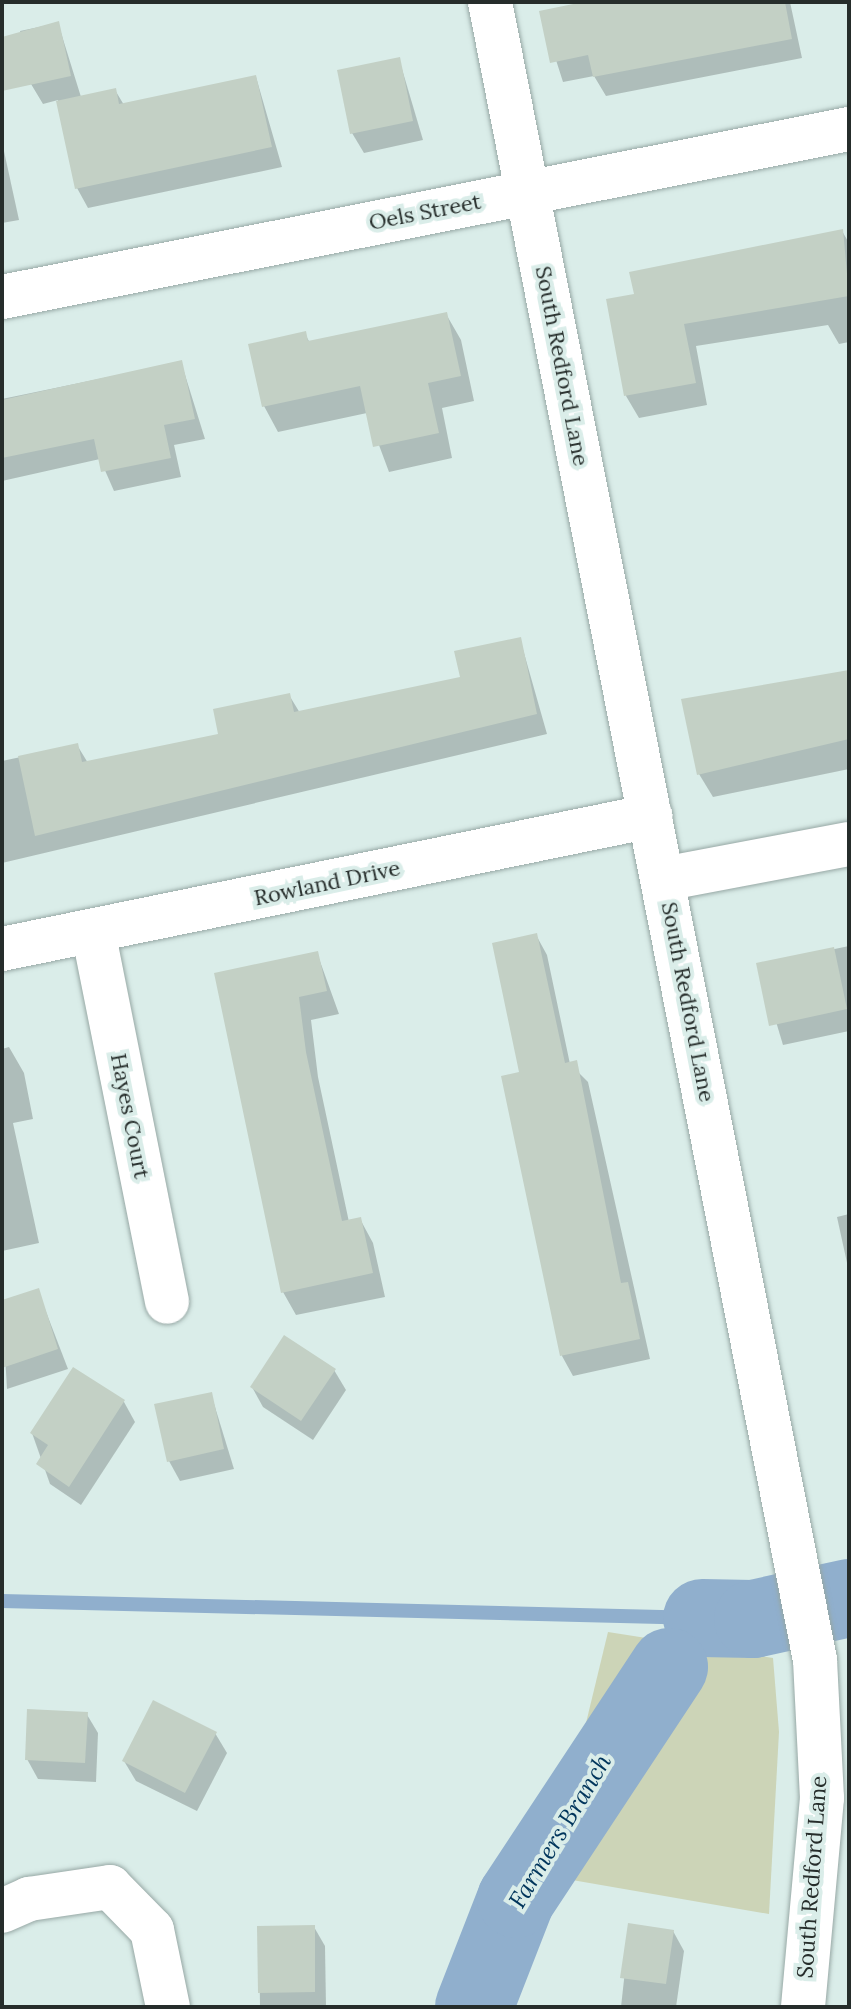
<!DOCTYPE html>
<html>
<head>
<meta charset="utf-8">
<style>
  body { margin:0 }
  #map { position:relative; width:851px; height:2009px; overflow:hidden; background:#daede9; font-family:Lora,serif }
  div>[style] { position:absolute }
  .green>* { inset:0; background:#ccd4b7 }
  .shadow>* { inset:0; background:#0003 }
  .stream>* { height:14px; margin:-7px; padding:0 7px; transform-origin:7px; border-radius:7px; background:#90afcd }
  .river>* { height:78px; margin:-39px; padding:0 39px; transform-origin:39px; border-radius:39px; background:#90afcd }
  .building>* { inset:0; background:#c3d0c5 }
  .roads { filter:drop-shadow(0 0 2px #97a8a5) drop-shadow(0 0 2px #97a8a5) }
  .minor>* { height:44px; margin:-22px; padding:0 22px; transform-origin:22px; border-radius:22px; background:#fff }
  span { translate:-50% -50%; white-space:nowrap; text-align:center; line-height:1.15; -webkit-text-stroke:8px #daede9; paint-order:stroke }
  .street-label { font-size:22px; color:#262d2b }
  .water-label { font-size:24px; color:#00355b; font-style:italic }
  .frame { position:absolute; inset:0; border:4px solid #262d2b; pointer-events:none }
</style>
</head>
<body>
<div id="map">
  <div class="green">
    <i style="clip-path:polygon(608px 1632px,773px 1658px,779px 1732px,769px 1914px,549px 1876px)"></i>
  </div>
  <div class="shadow">
    <i style="clip-path:polygon(595px 2px,790px 2px,802px 58px,606px 96px,594px 76px,563px 82px,541px 13px)"></i>
    <i style="clip-path:polygon(58px 23px,81px 97px,115px 90px,124px 105px,256px 77px,282px 167px,88px 208px,77px 188px,58px 100px,43px 104px,31px 84px,20px 31px)"></i>
    <i style="clip-path:polygon(399px 59px,423px 140px,364px 153px,352px 133px)"></i>
    <i style="clip-path:polygon(2px 142px,19px 220px,2px 223px)"></i>
    <i style="clip-path:polygon(842px 231px,849px 243px,849px 342px,839px 344px,828px 325px,696px 346px,707px 405px,639px 418px,626px 396px,636px 296px)"></i>
    <i style="clip-path:polygon(446px 314px,461px 340px,474px 401px,442px 408px,452px 458px,389px 472px,367px 413px,278px 432px,264px 406px,305px 334px,310px 343px)"></i>
    <i style="clip-path:polygon(181px 362px,205px 439px,174px 445px,181px 477px,114px 491px,100px 459px,2px 481px,2px 399px)"></i>
    <i style="clip-path:polygon(520px 639px,547px 734px,2px 863px,2px 761px,77px 745px,88px 763px,220px 735px,289px 695px,300px 713px,462px 678px)"></i>
    <i style="clip-path:polygon(849px 670px,849px 769px,713px 797px,699px 774px)"></i>
    <i style="clip-path:polygon(536px 935px,547px 955px,570px 1064px,588px 1082px,650px 1359px,573px 1376px,562px 1356px,504px 1078px,522px 1074px)"></i>
    <i style="clip-path:polygon(849px 946px,849px 1031px,783px 1045px,759px 965px)"></i>
    <i style="clip-path:polygon(317px 953px,339px 1014px,311px 1020px,318px 1077px,349px 1222px,360px 1219px,373px 1243px,385px 1297px,296px 1315px,283px 1292px,217px 974px)"></i>
    <i style="clip-path:polygon(9px 1047px,24px 1073px,33px 1119px,13px 1123px,39px 1243px,2px 1251px,2px 1049px)"></i>
    <i style="clip-path:polygon(849px 1214px,849px 1272px,837px 1217px)"></i>
    <i style="clip-path:polygon(38px 1291px,68px 1369px,7px 1389px,2px 1303px)"></i>
    <i style="clip-path:polygon(74px 1370px,124px 1402px,135px 1422px,81px 1505px,50px 1484px,32px 1433px)"></i>
    <i style="clip-path:polygon(334px 1370px,346px 1390px,313px 1440px,263px 1407px,252px 1387px)"></i>
    <i style="clip-path:polygon(211px 1394px,234px 1469px,180px 1481px,169px 1461px)"></i>
    <i style="clip-path:polygon(86px 1713px,98px 1733px,96px 1782px,38px 1779px,27px 1759px)"></i>
    <i style="clip-path:polygon(215px 1733px,227px 1753px,197px 1811px,136px 1781px,124px 1761px)"></i>
    <i style="clip-path:polygon(630px 1925px,673px 1931px,684px 1951px,676px 2007px,621px 2007px)"></i>
    <i style="clip-path:polygon(314px 1927px,325px 1946px,326px 2007px,260px 2007px,259px 1928px)"></i>
  </div>
  <div class="stream">
    <i style="left:2px;top:1601px;width:700px;rotate:1.39deg"></i>
    <i style="left:679px;top:1648px;width:38px;rotate:-53deg"></i>
  </div>
  <div class="river">
    <i style="left:702px;top:1618px;width:51px;rotate:1.1deg"></i>
    <i style="left:753px;top:1619px;width:98px;rotate:-12.3deg"></i>
    <i style="left:474px;top:2007px;width:116px;rotate:-68.7deg"></i>
    <i style="left:516px;top:1899px;width:278px;rotate:-56.6deg"></i>
  </div>
  <div class="building">
    <i style="clip-path:polygon(583px 2px,785px 2px,792px 39px,593px 77px,588px 55px,550px 63px,539px 11px)"></i>
    <i style="clip-path:polygon(59px 21px,71px 76px,2px 91px,2px 37px)"></i>
    <i style="clip-path:polygon(400px 57px,413px 121px,350px 134px,337px 70px)"></i>
    <i style="clip-path:polygon(256px 75px,272px 147px,75px 189px,56px 101px,116px 88px,119px 104px)"></i>
    <i style="clip-path:polygon(843px 229px,849px 296px,684px 324px,696px 383px,624px 396px,606px 299px,634px 294px,629px 272px)"></i>
    <i style="clip-path:polygon(447px 312px,461px 376px,428px 383px,439px 433px,373px 447px,360px 386px,262px 407px,248px 344px,306px 331px,308px 341px)"></i>
    <i style="clip-path:polygon(182px 360px,195px 419px,164px 425px,171px 458px,101px 472px,94px 439px,2px 458px,2px 400px)"></i>
    <i style="clip-path:polygon(521px 637px,537px 714px,35px 836px,18px 756px,78px 743px,82px 762px,218px 734px,213px 709px,290px 693px,294px 712px,460px 677px,454px 651px)"></i>
    <i style="clip-path:polygon(849px 670px,849px 739px,697px 775px,681px 699px)"></i>
    <i style="clip-path:polygon(537px 933px,565px 1063px,577px 1060px,621px 1283px,628px 1282px,640px 1339px,560px 1356px,501px 1076px,519px 1072px,492px 943px)"></i>
    <i style="clip-path:polygon(834px 947px,847px 1009px,769px 1026px,756px 963px)"></i>
    <i style="clip-path:polygon(318px 951px,327px 991px,299px 997px,306px 1052px,342px 1221px,361px 1217px,373px 1273px,281px 1293px,214px 973px)"></i>
    <i style="clip-path:polygon(39px 1288px,58px 1349px,2px 1368px,2px 1300px)"></i>
    <i style="clip-path:polygon(284px 1335px,336px 1369px,301px 1421px,250px 1387px)"></i>
    <i style="clip-path:polygon(73px 1367px,125px 1400px,69px 1487px,36px 1464px,48px 1445px,30px 1433px)"></i>
    <i style="clip-path:polygon(212px 1392px,224px 1449px,167px 1462px,154px 1404px)"></i>
    <i style="clip-path:polygon(153px 1700px,217px 1732px,185px 1793px,122px 1761px)"></i>
    <i style="clip-path:polygon(27px 1709px,88px 1712px,85px 1763px,25px 1760px)"></i>
    <i style="clip-path:polygon(628px 1923px,674px 1930px,666px 1984px,620px 1978px)"></i>
    <i style="clip-path:polygon(315px 1925px,315px 1992px,258px 1993px,257px 1926px)"></i>
  </div>
  <div class="roads">
    <div class="minor">
      <i style="left:490px;top:2px;width:1690px;rotate:78.91deg"></i>
      <i style="left:815px;top:1660px;width:138px;rotate:87.1deg"></i>
      <i style="left:822px;top:1798px;width:210px;rotate:95.2deg"></i>
      <i style="left:2px;top:297px;width:864px;rotate:-11.22deg"></i>
      <i style="left:663px;top:879px;width:189px;rotate:-10.7deg"></i>
      <i style="left:93px;top:931px;width:378px;rotate:78.7deg"></i>
      <i style="left:2px;top:949px;width:662px;rotate:-11.58deg"></i>
      <i style="left:2px;top:1911px;width:30px;rotate:-24deg"></i>
      <i style="left:29px;top:1899px;width:82px;rotate:-8.4deg"></i>
      <i style="left:110px;top:1887px;width:60px;rotate:45.7deg"></i>
      <i style="left:152px;top:1930px;width:79px;rotate:78.3deg"></i>
    </div>
  </div>
  <div class="street-label">
    <span style="left:425px;top:212px;rotate:-11deg">Oels Street</span>
    <span style="left:562px;top:366px;rotate:79deg">South Redford Lane</span>
    <span style="left:327px;top:883px;rotate:-12deg">Rowland Drive</span>
    <span style="left:688px;top:1002px;rotate:79deg">South Redford Lane</span>
    <span style="left:130px;top:1116px;rotate:79deg">Hayes Court</span>
    <span style="left:812px;top:1877px;rotate:-86deg">South Redford Lane</span>
  </div>
  <div class="water-label">
    <span style="left:560px;top:1831px;rotate:-59deg">Farmers Branch</span>
  </div>
  <div class="frame"></div>
</div>
</body>
</html>
